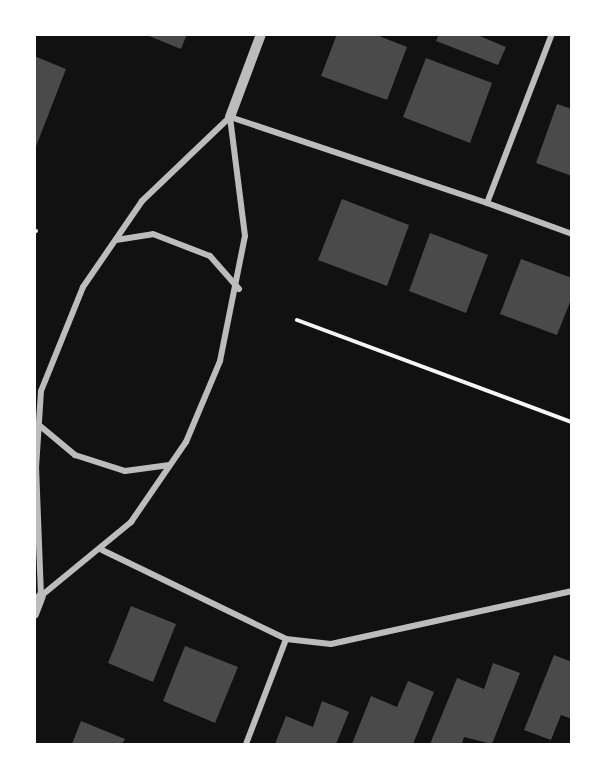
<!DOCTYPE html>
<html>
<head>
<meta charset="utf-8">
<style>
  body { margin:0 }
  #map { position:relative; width:606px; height:779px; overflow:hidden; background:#111; font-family:"Times New Roman",serif }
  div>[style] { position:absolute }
  .building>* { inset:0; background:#4a4a4a }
  .path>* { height:4px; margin:-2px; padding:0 2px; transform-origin:2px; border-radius:2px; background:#f5f5f5 }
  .minor>* { height:6px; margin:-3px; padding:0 3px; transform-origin:3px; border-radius:3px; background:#bcbcbc }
  .tertiary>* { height:10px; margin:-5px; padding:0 5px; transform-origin:5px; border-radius:5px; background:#bcbcbc }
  span { translate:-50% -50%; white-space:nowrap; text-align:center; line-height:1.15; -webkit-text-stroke:6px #fff; paint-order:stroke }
  .frame { position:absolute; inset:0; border:36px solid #fff; pointer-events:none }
</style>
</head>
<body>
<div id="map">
  <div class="building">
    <i style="clip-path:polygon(144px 34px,187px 34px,181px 49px)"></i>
    <i style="clip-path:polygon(337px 34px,374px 34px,407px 47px,387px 100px,321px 76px)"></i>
    <i style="clip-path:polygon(439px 34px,475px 34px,506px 47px,498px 65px,436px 41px)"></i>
    <i style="clip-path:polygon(34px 56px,66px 69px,35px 149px,34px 149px)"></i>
    <i style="clip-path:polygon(426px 58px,492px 83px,470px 143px,403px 117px)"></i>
    <i style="clip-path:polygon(557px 104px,572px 109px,572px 176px,536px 163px)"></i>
    <i style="clip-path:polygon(342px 199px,409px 225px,387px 286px,318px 260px)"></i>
    <i style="clip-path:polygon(430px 233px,488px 255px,466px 313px,409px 291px)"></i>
    <i style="clip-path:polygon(521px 259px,572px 278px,572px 297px,557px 335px,500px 314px)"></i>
    <i style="clip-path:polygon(131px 606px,176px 624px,153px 682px,108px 663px)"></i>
    <i style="clip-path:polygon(185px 646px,238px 667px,215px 723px,163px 701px)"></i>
    <i style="clip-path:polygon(554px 655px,572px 662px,572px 719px,561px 715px,551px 740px,524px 730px)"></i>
    <i style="clip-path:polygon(493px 663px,520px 673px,492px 744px,464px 737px,462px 744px,430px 744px,457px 678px,484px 689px)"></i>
    <i style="clip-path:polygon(408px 681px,434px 692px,413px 744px,352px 744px,371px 696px,397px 707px)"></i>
    <i style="clip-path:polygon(322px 701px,349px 712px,336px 744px,275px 744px,286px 716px,313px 727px)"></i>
    <i style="clip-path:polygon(81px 721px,125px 739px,122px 744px,72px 744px)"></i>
  </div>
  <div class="path">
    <i style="left:34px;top:231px;width:2px"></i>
    <i style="left:297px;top:320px;width:293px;rotate:20.4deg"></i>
  </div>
  <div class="minor">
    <i style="left:230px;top:117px;width:271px;rotate:18.5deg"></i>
    <i style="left:487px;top:203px;width:181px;rotate:-69deg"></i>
    <i style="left:487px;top:203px;width:90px;rotate:20deg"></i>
    <i style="left:116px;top:240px;width:37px;rotate:-9deg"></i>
    <i style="left:153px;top:234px;width:61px;rotate:21.1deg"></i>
    <i style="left:210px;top:256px;width:44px;rotate:48.7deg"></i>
    <i style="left:39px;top:425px;width:47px;rotate:39.8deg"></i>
    <i style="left:75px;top:455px;width:52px;rotate:17.7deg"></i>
    <i style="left:125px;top:471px;width:45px;rotate:-7.6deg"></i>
    <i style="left:102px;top:550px;width:204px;rotate:25.8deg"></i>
    <i style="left:286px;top:639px;width:45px;rotate:6.3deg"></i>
    <i style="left:331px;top:644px;width:247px;rotate:-12.4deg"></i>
    <i style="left:41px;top:596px;width:117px;rotate:-39.4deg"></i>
    <i style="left:131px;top:522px;width:97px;rotate:-55.5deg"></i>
    <i style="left:186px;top:442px;width:88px;rotate:-67.2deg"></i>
    <i style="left:220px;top:361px;width:127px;rotate:-78.7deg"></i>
    <i style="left:245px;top:236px;width:120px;rotate:-97.2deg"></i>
    <i style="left:41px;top:596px;width:128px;rotate:-92.2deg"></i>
    <i style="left:36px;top:468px;width:77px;rotate:-86.3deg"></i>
    <i style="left:41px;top:391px;width:112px;rotate:-68deg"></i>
    <i style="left:83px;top:287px;width:104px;rotate:-55.5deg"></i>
    <i style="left:142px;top:201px;width:122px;rotate:-43.7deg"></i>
    <i style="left:246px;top:744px;width:112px;rotate:-69.1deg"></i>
  </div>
  <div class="tertiary">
    <i style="left:230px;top:117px;width:89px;rotate:-69.5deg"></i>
    <i style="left:34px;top:614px;width:19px;rotate:-69deg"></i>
  </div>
  <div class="frame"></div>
</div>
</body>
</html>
